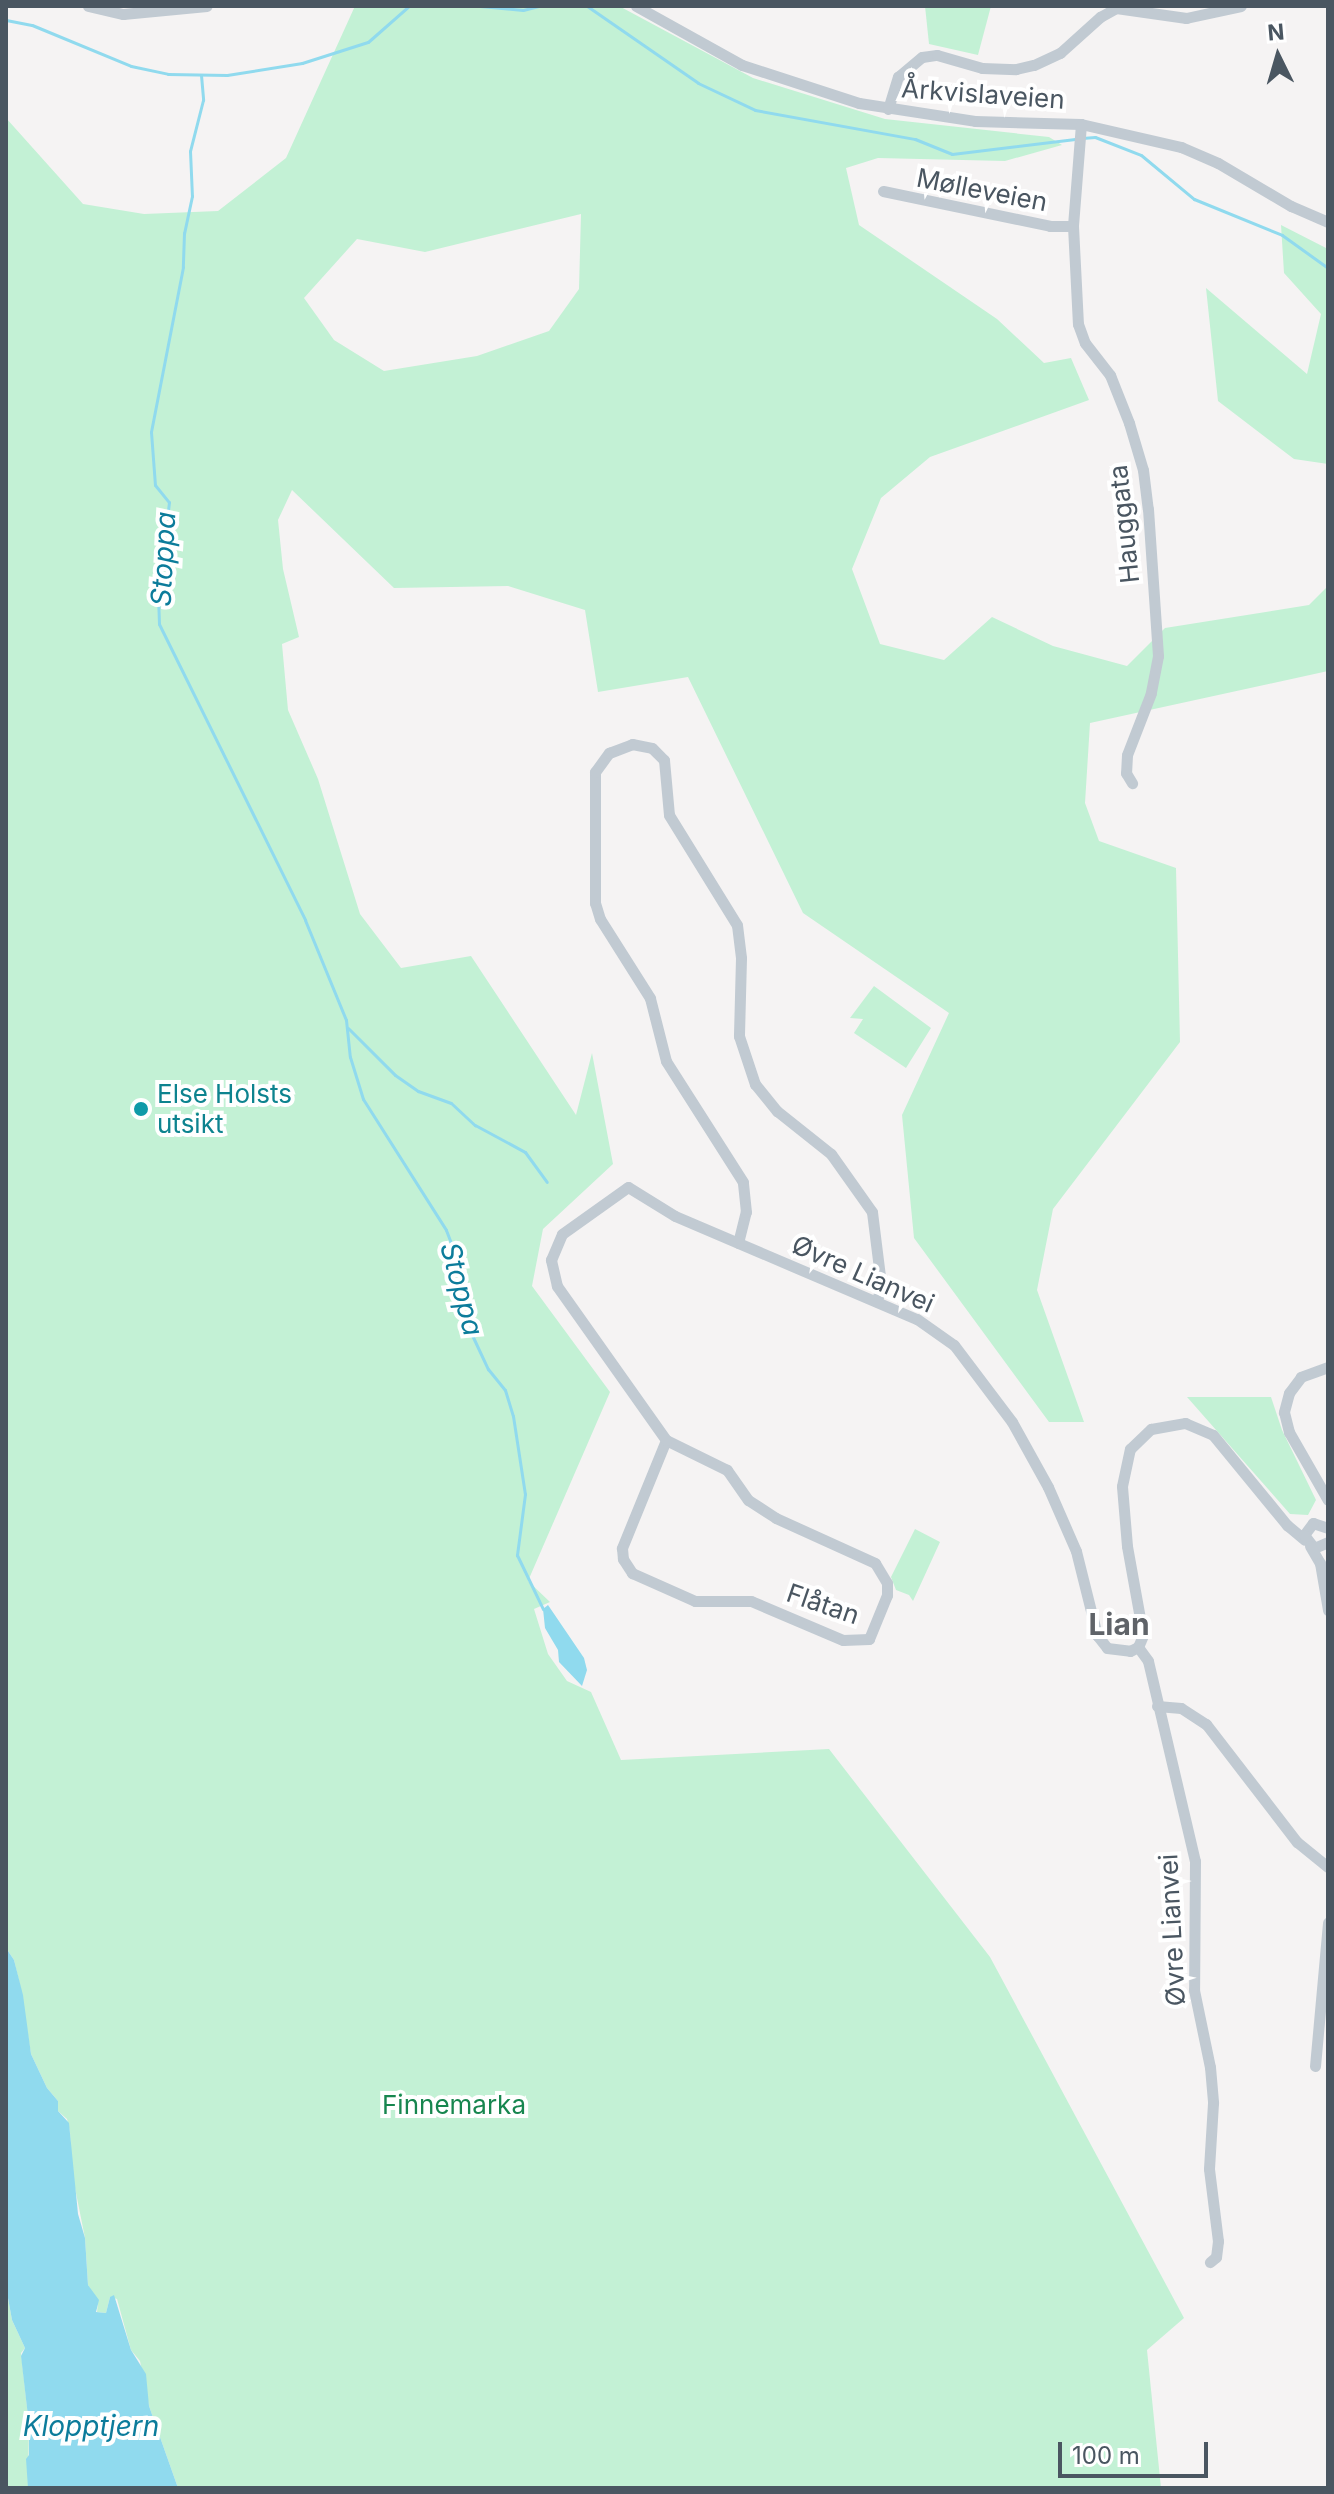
<!DOCTYPE html>
<html>
<head>
<meta charset="utf-8">
<style>
  body { margin:0 }
  #map { position:relative; width:1334px; height:2494px; overflow:hidden; background:#f5f3f3; font-family:Inter,sans-serif }
  div>[style] { position:absolute }
  .green>* { inset:0; background:#c3f1d5 }
  .water>* { inset:0; background:#90daee }
  .stream>* { height:3px; margin:-1.5px; padding:0 1.5px; transform-origin:1.5px; border-radius:1.5px; background:#90daee }
  .street>* { height:11px; margin:-5.5px; padding:0 5.5px; transform-origin:5.5px; border-radius:5.5px; background:#c1cad2 }
  .dots>* { width:22px; height:22px; translate:-50% -50%; box-sizing:border-box; border:4px solid #fff; border-radius:50% }
  span { translate:-50% -50%; white-space:nowrap; text-align:center; line-height:1.15; -webkit-text-stroke:8px #fff; paint-order:stroke }
  .street-label { font-size:26px; color:#4a5661 }
  .culture-label { font-size:26px; color:#0d838f }
  .left { translate:0 -50%; text-align:left }
  .park-label { font-size:26px; color:#17864f }
  .water-label { font-size:28px; color:#0c7c9b; font-style:italic }
  .quarter-label { font-size:30px; color:#5f6368; font-weight:700 }
  .frame { position:absolute; inset:0; border:8px solid #4a5661; pointer-events:none }
  .north { position:absolute; left:1238px; top:16px; width:80px; height:80px; -webkit-text-stroke:6px #fff; paint-order:stroke; rotate:355deg; font-size:22px; font-weight:700; line-height:32px; text-align:center; color:#4a5661 }
  .north::after { content:''; display:block; margin:auto; width:28px; height:36px; background:#4a5661; clip-path:polygon(50% 0,100% 100%,50% 72%,0 100%) }
  .scale { position:absolute; left:1058px; top:2442px; width:150px; height:36px; box-sizing:border-box; border:4px solid #4a5661; border-top:0; padding-left:10px; font-size:24px; line-height:28px; white-space:nowrap; color:#4a5661; -webkit-text-stroke:6px #fff; paint-order:stroke }
</style>
</head>
<body>
<div id="map">
  <div class="green">
    <i style="clip-path:polygon(evenodd,355px 6px,619px 6px,753px 78px,885px 119px,1049px 137px,1062px 145px,1005px 161px,878px 158px,846px 168px,859px 225px,997px 319px,1044px 363px,1071px 358px,1089px 400px,930px 457px,881px 498px,852px 569px,880px 644px,944px 660px,992px 617px,1053px 646px,1127px 666px,1165px 628px,1309px 605px,1328px 586px,1328px 671px,1090px 723px,1085px 803px,1099px 841px,1176px 868px,1180px 1042px,1053px 1209px,1037px 1290px,1084px 1422px,1049px 1422px,914px 1238px,902px 1115px,949px 1013px,803px 913px,688px 677px,598px 692px,585px 610px,508px 586px,394px 588px,292px 490px,278px 520px,283px 569px,299px 637px,282px 644px,288px 710px,318px 779px,360px 914px,401px 968px,471px 956px,576px 1115px,592px 1053px,613px 1164px,543px 1229px,532px 1286px,610px 1392px,528px 1581px,550px 1602px,534px 1609px,548px 1654px,567px 1681px,591px 1692px,621px 1760px,829px 1749px,990px 1957px,1184px 2318px,1147px 2350px,1161px 2488px,178px 2488px,149px 2406px,140px 2361px,131px 2350px,117px 2299px,110px 2297px,106px 2313px,97px 2312px,98px 2303px,88px 2285px,85px 2238px,72px 2173px,70px 2132px,67px 2119px,58px 2111px,58px 2101px,47px 2088px,31px 2054px,19px 1981px,14px 1960px,6px 1948px,6px 118px,83px 204px,144px 214px,218px 211px,286px 158px,355px 6px,581px 214px,579px 289px,549px 331px,477px 356px,384px 371px,334px 340px,304px 298px,357px 239px,425px 252px,581px 214px)"></i>
    <i style="clip-path:polygon(925px 6px,991px 6px,978px 55px,929px 44px)"></i>
    <i style="clip-path:polygon(1281px 225px,1328px 249px,1328px 464px,1294px 459px,1218px 401px,1206px 288px,1307px 374px,1321px 314px,1284px 273px)"></i>
    <i style="clip-path:polygon(874px 986px,931px 1028px,906px 1068px,854px 1033px,863px 1019px,850px 1018px)"></i>
    <i style="clip-path:polygon(1187px 1397px,1271px 1397px,1282px 1430px,1316px 1500px,1308px 1515px,1290px 1514px)"></i>
    <i style="clip-path:polygon(915px 1529px,940px 1542px,913px 1601px,909px 1595px,896px 1590px,891px 1577px)"></i>
    <i style="clip-path:polygon(6px 2287px,12px 2320px,25px 2348px,21px 2353px,29px 2425px,28px 2488px,6px 2488px)"></i>
  </div>
  <div class="water">
    <i style="clip-path:polygon(548px 1605px,584px 1658px,587px 1670px,582px 1686px,559px 1662px,558px 1650px,545px 1628px,543px 1609px)"></i>
    <i style="clip-path:polygon(6px 1948px,14px 1960px,23px 1995px,31px 2054px,47px 2088px,58px 2101px,58px 2111px,69px 2123px,78px 2214px,85px 2238px,88px 2285px,99px 2300px,96px 2312px,106px 2313px,110px 2297px,114px 2295px,131px 2350px,146px 2374px,149px 2406px,178px 2488px,28px 2488px,26px 2459px,29px 2455px,29px 2425px,21px 2356px,25px 2348px,12px 2320px,6px 2287px)"></i>
  </div>
  <div class="stream">
    <i style="left:480px;top:6px;width:43px;rotate:5.3deg"></i>
    <i style="left:523px;top:10px;width:16px;rotate:-14deg"></i>
    <i style="left:587px;top:6px;width:135px;rotate:34.7deg"></i>
    <i style="left:698px;top:83px;width:63px;rotate:25.3deg"></i>
    <i style="left:755px;top:110px;width:163px;rotate:10.3deg"></i>
    <i style="left:915px;top:139px;width:40px;rotate:22deg"></i>
    <i style="left:952px;top:154px;width:124px;rotate:-7deg"></i>
    <i style="left:6px;top:20px;width:26px;rotate:11deg"></i>
    <i style="left:32px;top:25px;width:107px;rotate:22.5deg"></i>
    <i style="left:131px;top:66px;width:38px;rotate:12deg"></i>
    <i style="left:168px;top:74px;width:59px;rotate:1deg"></i>
    <i style="left:227px;top:75px;width:76px;rotate:-9.1deg"></i>
    <i style="left:302px;top:63px;width:69px;rotate:-17.7deg"></i>
    <i style="left:368px;top:42px;width:55px;rotate:-41.3deg"></i>
    <i style="left:201px;top:75px;width:25px;rotate:85deg"></i>
    <i style="left:203px;top:100px;width:53px;rotate:104.3deg"></i>
    <i style="left:190px;top:151px;width:45px;rotate:87.5deg"></i>
    <i style="left:192px;top:196px;width:38px;rotate:102deg"></i>
    <i style="left:184px;top:233px;width:34px;rotate:92deg"></i>
    <i style="left:183px;top:267px;width:168px;rotate:101deg"></i>
    <i style="left:151px;top:432px;width:53px;rotate:85.7deg"></i>
    <i style="left:155px;top:485px;width:22px;rotate:51deg"></i>
    <i style="left:169px;top:502px;width:94px;rotate:96.7deg"></i>
    <i style="left:158px;top:595px;width:29px;rotate:88deg"></i>
    <i style="left:159px;top:624px;width:330px;rotate:63.7deg"></i>
    <i style="left:305px;top:920px;width:108px;rotate:67.7deg"></i>
    <i style="left:346px;top:1020px;width:37px;rotate:84deg"></i>
    <i style="left:350px;top:1057px;width:44px;rotate:72.8deg"></i>
    <i style="left:363px;top:1099px;width:155px;rotate:57.6deg"></i>
    <i style="left:446px;top:1230px;width:45px;rotate:69.1deg"></i>
    <i style="left:462px;top:1272px;width:64px;rotate:81deg"></i>
    <i style="left:472px;top:1335px;width:38px;rotate:65deg"></i>
    <i style="left:488px;top:1369px;width:27px;rotate:51deg"></i>
    <i style="left:505px;top:1390px;width:27px;rotate:73deg"></i>
    <i style="left:513px;top:1416px;width:79px;rotate:81.3deg"></i>
    <i style="left:525px;top:1494px;width:62px;rotate:97.5deg"></i>
    <i style="left:517px;top:1555px;width:60px;rotate:64.3deg"></i>
    <i style="left:1082px;top:138px;width:13px;rotate:-4deg"></i>
    <i style="left:1095px;top:137px;width:49px;rotate:21.4deg"></i>
    <i style="left:1141px;top:155px;width:69px;rotate:39.7deg"></i>
    <i style="left:1194px;top:199px;width:95px;rotate:22.2deg"></i>
    <i style="left:1282px;top:235px;width:57px;rotate:35.7deg"></i>
    <i style="left:348px;top:1028px;width:66px;rotate:45deg"></i>
    <i style="left:395px;top:1075px;width:28px;rotate:35deg"></i>
    <i style="left:418px;top:1091px;width:35px;rotate:20deg"></i>
    <i style="left:451px;top:1103px;width:33px;rotate:43deg"></i>
    <i style="left:475px;top:1125px;width:57px;rotate:28.4deg"></i>
    <i style="left:525px;top:1152px;width:37px;rotate:54deg"></i>
  </div>
  <div class="street">
    <i style="left:88px;top:6px;width:36px;rotate:13deg"></i>
    <i style="left:123px;top:14px;width:84px;rotate:-5.4deg"></i>
    <i style="left:636px;top:6px;width:121px;rotate:29.1deg"></i>
    <i style="left:742px;top:65px;width:123px;rotate:18deg"></i>
    <i style="left:859px;top:103px;width:117px;rotate:8.8deg"></i>
    <i style="left:975px;top:121px;width:106px;rotate:1.6deg"></i>
    <i style="left:1081px;top:124px;width:103px;rotate:13deg"></i>
    <i style="left:1181px;top:147px;width:40px;rotate:23.4deg"></i>
    <i style="left:1218px;top:163px;width:85px;rotate:30.5deg"></i>
    <i style="left:1291px;top:206px;width:40px;rotate:23.4deg"></i>
    <i style="left:888px;top:109px;width:34px;rotate:-73deg"></i>
    <i style="left:898px;top:77px;width:31px;rotate:-40deg"></i>
    <i style="left:922px;top:57px;width:15px;rotate:-8deg"></i>
    <i style="left:937px;top:55px;width:47px;rotate:16.1deg"></i>
    <i style="left:982px;top:68px;width:34px;rotate:2deg"></i>
    <i style="left:1016px;top:69px;width:18px;rotate:-13deg"></i>
    <i style="left:1034px;top:65px;width:29px;rotate:-25deg"></i>
    <i style="left:1060px;top:53px;width:54px;rotate:-42deg"></i>
    <i style="left:1100px;top:17px;width:18px;rotate:-29deg"></i>
    <i style="left:1116px;top:8px;width:71px;rotate:8.1deg"></i>
    <i style="left:1186px;top:18px;width:56px;rotate:-12.3deg"></i>
    <i style="left:1081px;top:124px;width:102px;rotate:94.5deg"></i>
    <i style="left:1073px;top:226px;width:98px;rotate:87.1deg"></i>
    <i style="left:1078px;top:324px;width:20px;rotate:70deg"></i>
    <i style="left:1085px;top:343px;width:41px;rotate:52deg"></i>
    <i style="left:1110px;top:375px;width:52px;rotate:68.4deg"></i>
    <i style="left:1129px;top:423px;width:49px;rotate:73.4deg"></i>
    <i style="left:1143px;top:470px;width:39px;rotate:83deg"></i>
    <i style="left:1148px;top:509px;width:147px;rotate:86.1deg"></i>
    <i style="left:1158px;top:656px;width:38px;rotate:101deg"></i>
    <i style="left:1151px;top:693px;width:66px;rotate:111.2deg"></i>
    <i style="left:1127px;top:755px;width:18px;rotate:93deg"></i>
    <i style="left:1126px;top:773px;width:12px;rotate:59deg"></i>
    <i style="left:883px;top:191px;width:171px;rotate:11.8deg"></i>
    <i style="left:1050px;top:226px;width:23px"></i>
    <i style="left:738px;top:1243px;width:32px;rotate:-76deg"></i>
    <i style="left:746px;top:1212px;width:30px;rotate:-96deg"></i>
    <i style="left:743px;top:1182px;width:143px;rotate:-122.5deg"></i>
    <i style="left:666px;top:1061px;width:65px;rotate:-104.3deg"></i>
    <i style="left:650px;top:998px;width:93px;rotate:-122.3deg"></i>
    <i style="left:600px;top:919px;width:17px;rotate:-107deg"></i>
    <i style="left:595px;top:903px;width:131px;rotate:-90deg"></i>
    <i style="left:595px;top:772px;width:24px;rotate:-54deg"></i>
    <i style="left:609px;top:753px;width:25px;rotate:-21deg"></i>
    <i style="left:632px;top:744px;width:20px;rotate:11deg"></i>
    <i style="left:652px;top:748px;width:17px;rotate:45deg"></i>
    <i style="left:664px;top:760px;width:55px;rotate:84.8deg"></i>
    <i style="left:669px;top:815px;width:129px;rotate:58.3deg"></i>
    <i style="left:737px;top:925px;width:33px;rotate:83deg"></i>
    <i style="left:741px;top:958px;width:78px;rotate:91.5deg"></i>
    <i style="left:739px;top:1036px;width:51px;rotate:71.6deg"></i>
    <i style="left:755px;top:1084px;width:35px;rotate:51deg"></i>
    <i style="left:777px;top:1111px;width:69px;rotate:38.5deg"></i>
    <i style="left:831px;top:1154px;width:71px;rotate:54.7deg"></i>
    <i style="left:872px;top:1212px;width:73px;rotate:82.9deg"></i>
    <i style="left:881px;top:1284px;width:18px;rotate:103deg"></i>
    <i style="left:1328px;top:1367px;width:29px;rotate:160deg"></i>
    <i style="left:1301px;top:1377px;width:20px;rotate:127deg"></i>
    <i style="left:1289px;top:1393px;width:20px;rotate:105deg"></i>
    <i style="left:1284px;top:1412px;width:21px;rotate:76deg"></i>
    <i style="left:1289px;top:1432px;width:78px;rotate:60.2deg"></i>
    <i style="left:666px;top:1440px;width:117px;rotate:112.2deg"></i>
    <i style="left:622px;top:1548px;width:11px;rotate:85deg"></i>
    <i style="left:623px;top:1559px;width:17px;rotate:57deg"></i>
    <i style="left:632px;top:1573px;width:69px;rotate:24deg"></i>
    <i style="left:695px;top:1601px;width:56px"></i>
    <i style="left:751px;top:1601px;width:100px;rotate:23deg"></i>
    <i style="left:843px;top:1640px;width:26px;rotate:-2deg"></i>
    <i style="left:869px;top:1639px;width:48px;rotate:-67.8deg"></i>
    <i style="left:887px;top:1595px;width:12px;rotate:-90deg"></i>
    <i style="left:887px;top:1583px;width:23px;rotate:-121deg"></i>
    <i style="left:875px;top:1563px;width:109px;rotate:-155.6deg"></i>
    <i style="left:776px;top:1518px;width:33px;rotate:-147deg"></i>
    <i style="left:748px;top:1500px;width:37px;rotate:-125deg"></i>
    <i style="left:727px;top:1470px;width:68px;rotate:-153.8deg"></i>
    <i style="left:666px;top:1440px;width:189px;rotate:-125.3deg"></i>
    <i style="left:557px;top:1286px;width:27px;rotate:-103deg"></i>
    <i style="left:551px;top:1260px;width:28px;rotate:-67deg"></i>
    <i style="left:562px;top:1234px;width:81px;rotate:-35.5deg"></i>
    <i style="left:628px;top:1187px;width:55px;rotate:31.7deg"></i>
    <i style="left:675px;top:1216px;width:263px;rotate:23.1deg"></i>
    <i style="left:917px;top:1319px;width:45px;rotate:35.1deg"></i>
    <i style="left:954px;top:1345px;width:96px;rotate:53deg"></i>
    <i style="left:1012px;top:1422px;width:74px;rotate:61deg"></i>
    <i style="left:1048px;top:1487px;width:70px;rotate:66.4deg"></i>
    <i style="left:1076px;top:1551px;width:87px;rotate:76deg"></i>
    <i style="left:1097px;top:1635px;width:16px;rotate:52deg"></i>
    <i style="left:1107px;top:1648px;width:23px;rotate:7deg"></i>
    <i style="left:1130px;top:1651px;width:9px;rotate:-27deg"></i>
    <i style="left:1138px;top:1647px;width:13px;rotate:-67deg"></i>
    <i style="left:1143px;top:1635px;width:90px;rotate:-100.2deg"></i>
    <i style="left:1127px;top:1546px;width:60px;rotate:-94.8deg"></i>
    <i style="left:1122px;top:1486px;width:38px;rotate:-78deg"></i>
    <i style="left:1130px;top:1449px;width:29px;rotate:-44deg"></i>
    <i style="left:1151px;top:1429px;width:35px;rotate:-10deg"></i>
    <i style="left:1185px;top:1423px;width:30px;rotate:23deg"></i>
    <i style="left:1213px;top:1435px;width:117px;rotate:50.6deg"></i>
    <i style="left:1287px;top:1525px;width:23px;rotate:40deg"></i>
    <i style="left:1328px;top:1528px;width:16px;rotate:-162deg"></i>
    <i style="left:1313px;top:1523px;width:15px;rotate:127deg"></i>
    <i style="left:1304px;top:1535px;width:16px;rotate:52deg"></i>
    <i style="left:1314px;top:1548px;width:15px;rotate:-23deg"></i>
    <i style="left:1310px;top:1546px;width:20px;rotate:60deg"></i>
    <i style="left:1320px;top:1563px;width:48px;rotate:80.3deg"></i>
    <i style="left:1138px;top:1647px;width:17px;rotate:54deg"></i>
    <i style="left:1148px;top:1661px;width:205px;rotate:76.8deg"></i>
    <i style="left:1195px;top:1861px;width:129px;rotate:90.4deg"></i>
    <i style="left:1194px;top:1990px;width:79px;rotate:78.3deg"></i>
    <i style="left:1210px;top:2067px;width:36px;rotate:85deg"></i>
    <i style="left:1213px;top:2103px;width:66px;rotate:93.5deg"></i>
    <i style="left:1209px;top:2169px;width:73px;rotate:82.9deg"></i>
    <i style="left:1218px;top:2241px;width:16px;rotate:97deg"></i>
    <i style="left:1216px;top:2257px;width:8px;rotate:140deg"></i>
    <i style="left:1157px;top:1706px;width:24px;rotate:5deg"></i>
    <i style="left:1181px;top:1708px;width:30px;rotate:33deg"></i>
    <i style="left:1206px;top:1724px;width:149px;rotate:52.4deg"></i>
    <i style="left:1297px;top:1842px;width:40px;rotate:39deg"></i>
    <i style="left:1315px;top:2066px;width:144px;rotate:-84.8deg"></i>
  </div>
  <div class="dots">
    <i style="left:141px;top:1109px;background:#0f9aa8"></i>
  </div>
  <div class="street-label">
    <span style="left:983px;top:94px;rotate:4deg">Årkvislaveien</span>
    <span style="left:982px;top:190px;rotate:11deg">Mølleveien</span>
    <span style="left:1124px;top:524px;rotate:-96deg">Hauggata</span>
    <span style="left:863px;top:1274px;rotate:24deg">Øvre Lianvei</span>
    <span style="left:823px;top:1604px;rotate:19deg">Flåtan</span>
    <span style="left:1172px;top:1930px;rotate:-93deg">Øvre Lianvei</span>
  </div>
  <div class="culture-label">
    <span class="left" style="left:157px;top:1109px">Else Holsts<br>utsikt</span>
  </div>
  <div class="park-label">
    <span style="left:454px;top:2105px">Finnemarka</span>
  </div>
  <div class="water-label">
    <span style="left:163px;top:559px;rotate:-87deg">Stoppa</span>
    <span style="left:462px;top:1289px;rotate:75deg">Stoppa</span>
    <span style="left:91px;top:2426px">Klopptjern</span>
  </div>
  <div class="quarter-label">
    <span style="left:1119px;top:1624px">Lian</span>
  </div>
  <div class="frame"></div>
  <div class="north">N</div>
  <div class="scale">100 m</div>
</div>
</body>
</html>
